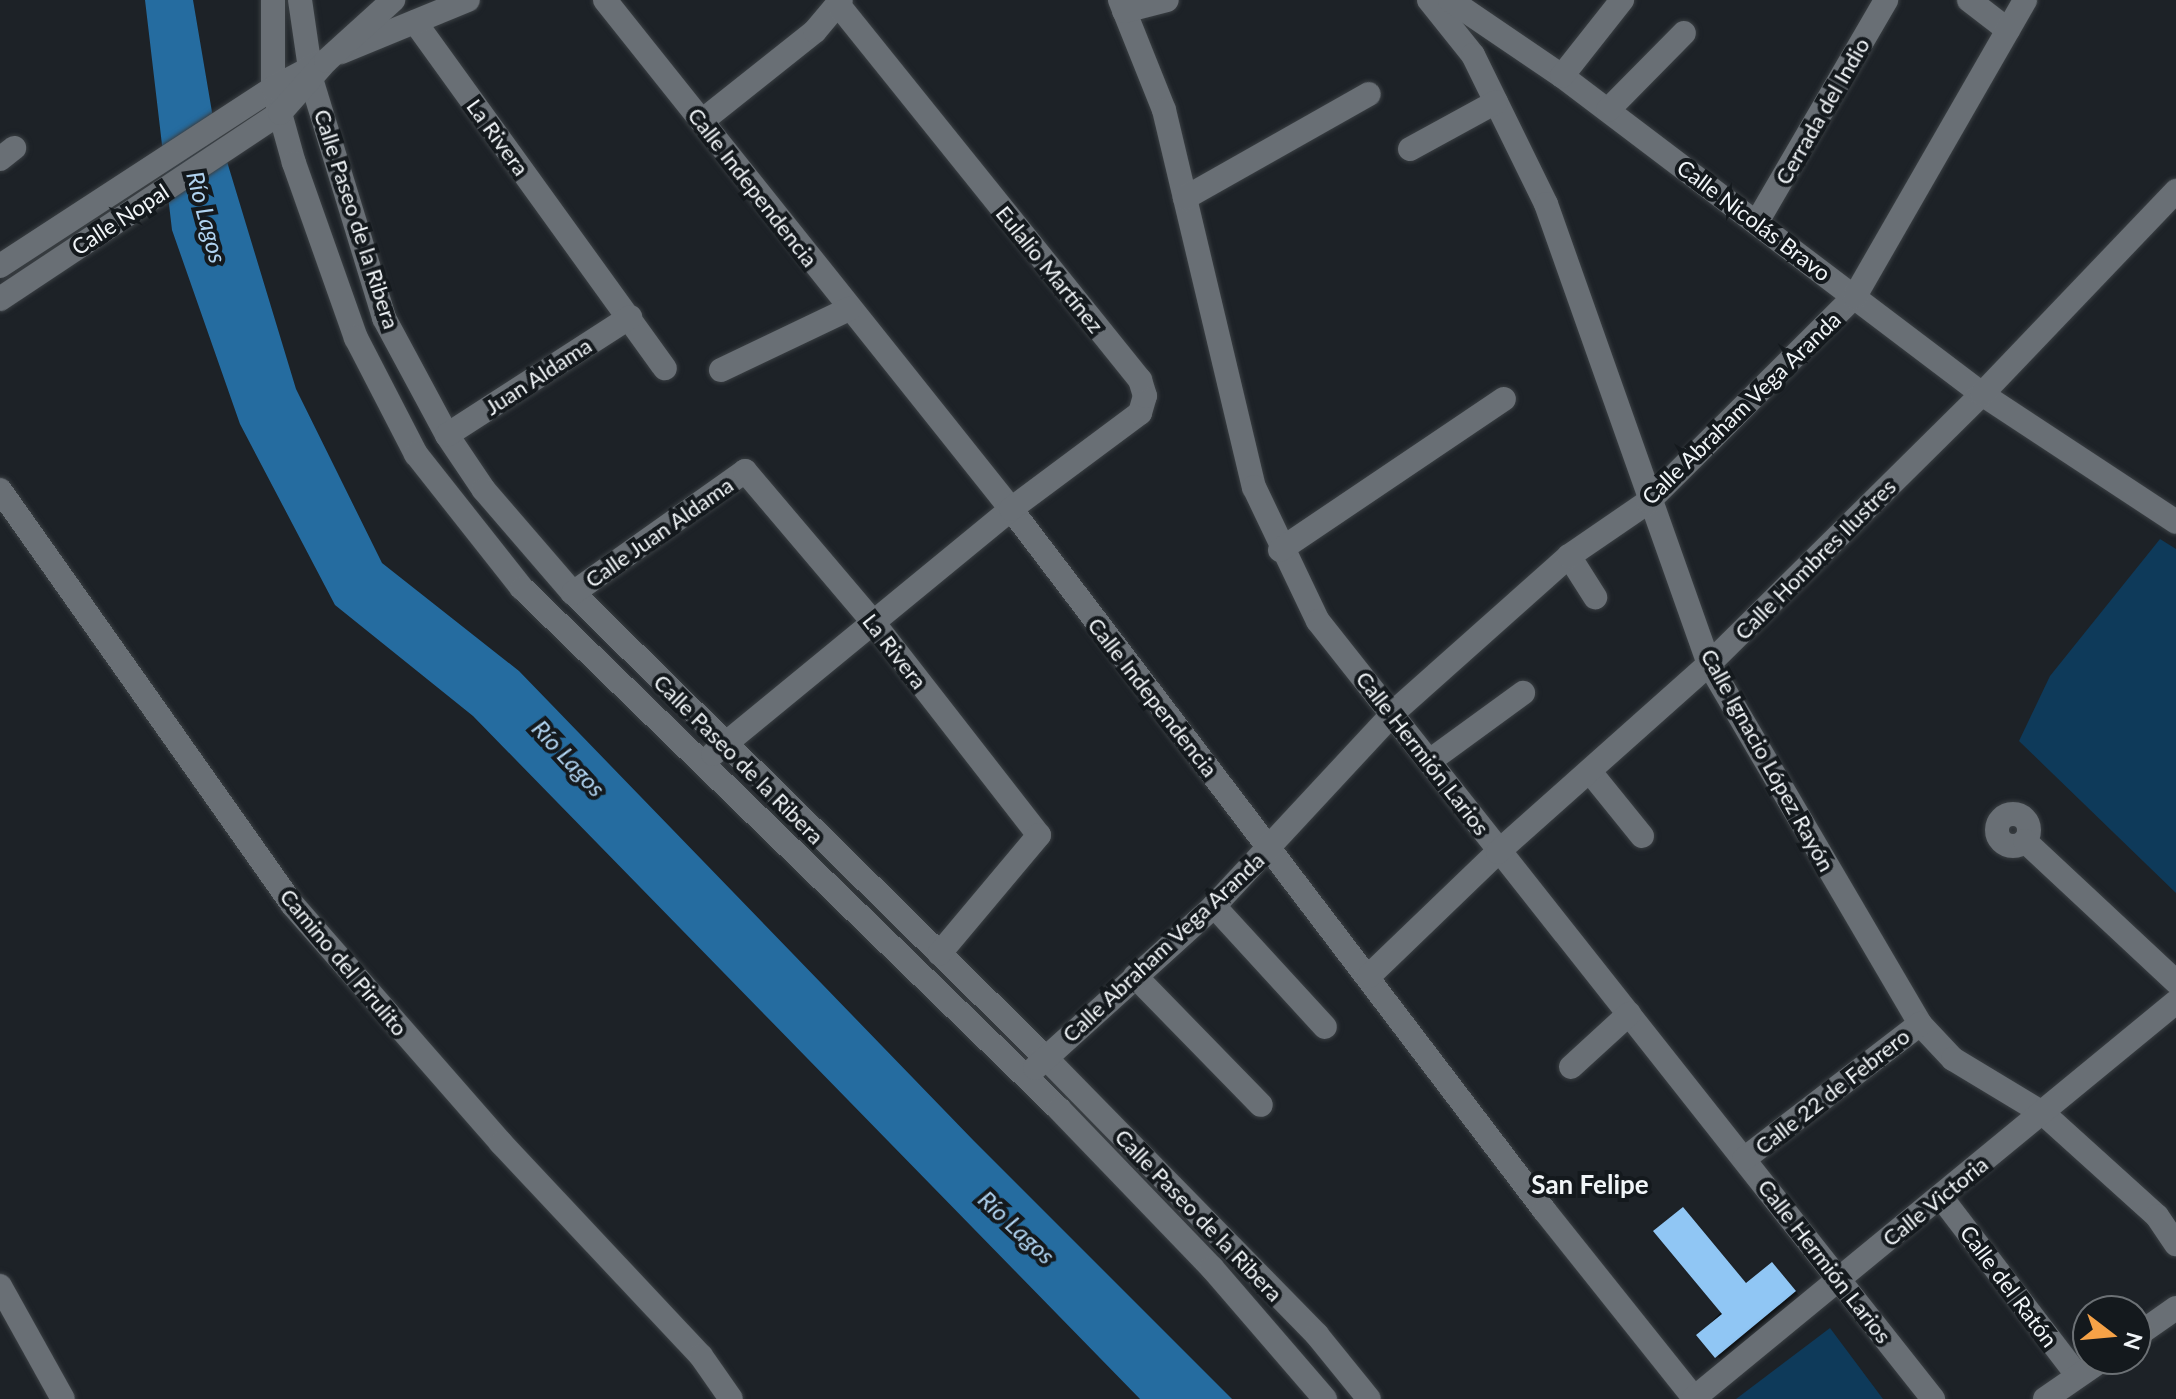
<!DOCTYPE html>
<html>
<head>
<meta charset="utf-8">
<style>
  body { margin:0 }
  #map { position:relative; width:2176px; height:1399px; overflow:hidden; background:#1d2227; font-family:Lato,sans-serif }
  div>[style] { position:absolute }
  .green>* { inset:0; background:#0e3a5a }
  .water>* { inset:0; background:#256ca0 }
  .shadow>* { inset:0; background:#0007 }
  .building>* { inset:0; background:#90c6f4 }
  .roads { filter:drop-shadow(0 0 2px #3a3f43) drop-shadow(0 0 2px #3a3f43) }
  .minor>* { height:24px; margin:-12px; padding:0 12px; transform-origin:12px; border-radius:12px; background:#696f75 }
  .minor>.ring { margin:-12px; padding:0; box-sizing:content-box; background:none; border:24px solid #696f75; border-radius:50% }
  span { translate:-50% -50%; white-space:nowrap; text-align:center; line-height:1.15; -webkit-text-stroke:8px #14191d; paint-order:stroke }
  .street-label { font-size:22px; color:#f1f5f8 }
  .water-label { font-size:24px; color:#b0d3f0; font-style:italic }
  .quarter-label { font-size:26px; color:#f1f5f8; font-weight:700 }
  .north { position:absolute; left:2072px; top:1295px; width:80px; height:80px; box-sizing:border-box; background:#14191d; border:2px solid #6c7175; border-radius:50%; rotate:106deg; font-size:22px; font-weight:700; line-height:32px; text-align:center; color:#f1f5f8 }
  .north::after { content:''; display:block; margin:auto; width:28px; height:36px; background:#f6a247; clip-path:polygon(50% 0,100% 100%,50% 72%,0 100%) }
</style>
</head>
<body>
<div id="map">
  <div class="green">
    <i style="clip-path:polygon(2160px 539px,2176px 549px,2176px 893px,2019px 741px,2050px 676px)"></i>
    <i style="clip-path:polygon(1830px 1328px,1883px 1399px,1736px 1399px)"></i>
  </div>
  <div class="water">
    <i style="clip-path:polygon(145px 0,193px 0,212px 112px,296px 389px,382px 563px,519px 671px,974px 1141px,1232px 1399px,1140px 1399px,473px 716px,335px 605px,240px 424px,172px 230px)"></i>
  </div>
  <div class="shadow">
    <i style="clip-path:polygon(1783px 1276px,1806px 1304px,1728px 1368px,1699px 1335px,1747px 1285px)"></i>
  </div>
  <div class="building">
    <i style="clip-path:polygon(1683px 1207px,1746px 1283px,1772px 1262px,1796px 1291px,1715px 1358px,1696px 1335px,1722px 1314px,1653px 1231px)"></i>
  </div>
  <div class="roads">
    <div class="minor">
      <i style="left:273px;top:0;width:88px;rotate:90deg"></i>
      <i style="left:273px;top:88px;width:78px;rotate:74.4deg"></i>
      <i style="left:294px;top:163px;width:186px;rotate:70.5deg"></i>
      <i style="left:356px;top:338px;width:131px;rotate:62.7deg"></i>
      <i style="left:416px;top:454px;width:171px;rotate:51.7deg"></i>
      <i style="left:522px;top:588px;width:748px;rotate:44.13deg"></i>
      <i style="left:1059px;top:1109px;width:221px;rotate:46.1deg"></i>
      <i style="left:1212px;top:1268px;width:173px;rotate:49.2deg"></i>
      <i style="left:300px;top:0;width:83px;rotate:81.7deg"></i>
      <i style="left:312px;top:82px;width:247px;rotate:73deg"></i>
      <i style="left:384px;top:318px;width:133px;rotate:61.7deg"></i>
      <i style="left:447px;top:435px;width:66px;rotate:56.1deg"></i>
      <i style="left:484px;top:490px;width:136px;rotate:49.2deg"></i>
      <i style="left:573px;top:593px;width:662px;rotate:44.51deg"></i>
      <i style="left:1045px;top:1057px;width:389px;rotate:45.6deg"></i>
      <i style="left:1317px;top:1335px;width:82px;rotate:50.9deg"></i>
      <i style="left:605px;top:0;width:651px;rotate:51.42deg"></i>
      <i style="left:1011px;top:509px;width:881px;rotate:52.75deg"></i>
      <i style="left:1544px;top:1210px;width:241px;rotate:51.4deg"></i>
      <i style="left:1120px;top:0;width:118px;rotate:68.2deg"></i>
      <i style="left:1164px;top:110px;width:388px;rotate:76.6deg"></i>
      <i style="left:1254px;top:487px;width:148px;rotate:64.5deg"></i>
      <i style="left:1318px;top:621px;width:992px;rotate:51.67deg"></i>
      <i style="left:1429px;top:0;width:70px;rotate:51.3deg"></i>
      <i style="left:1473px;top:55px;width:166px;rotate:63.9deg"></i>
      <i style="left:1546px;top:204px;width:488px;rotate:70.5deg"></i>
      <i style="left:1709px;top:664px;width:417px;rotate:59.6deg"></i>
      <i style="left:1920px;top:1024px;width:48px;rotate:46.7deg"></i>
      <i style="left:1953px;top:1059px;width:106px;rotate:31.1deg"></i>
      <i style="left:2044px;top:1114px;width:152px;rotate:42.1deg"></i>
      <i style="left:2157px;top:1216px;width:34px;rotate:56deg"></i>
      <i style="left:1450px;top:0;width:135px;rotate:34.2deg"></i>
      <i style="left:1562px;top:76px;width:527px;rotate:37.13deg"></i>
      <i style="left:1982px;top:394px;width:232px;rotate:33.4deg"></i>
      <i style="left:1969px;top:0;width:49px;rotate:37.6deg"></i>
      <i style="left:1124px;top:11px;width:44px;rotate:-14.3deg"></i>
      <i style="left:415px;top:22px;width:427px;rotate:54.2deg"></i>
      <i style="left:341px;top:52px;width:137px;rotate:-22.3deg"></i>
      <i style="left:1562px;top:76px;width:97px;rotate:-51.7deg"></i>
      <i style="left:1608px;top:110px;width:108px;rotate:-45.4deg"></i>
      <i style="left:702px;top:121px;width:144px;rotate:-38.5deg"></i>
      <i style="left:815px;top:31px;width:40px;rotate:-50deg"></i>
      <i style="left:1410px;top:149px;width:98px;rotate:-28.7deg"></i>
      <i style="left:0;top:159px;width:18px;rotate:-38deg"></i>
      <i style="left:1185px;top:198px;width:211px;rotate:-29.5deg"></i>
      <i style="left:1757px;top:222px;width:257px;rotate:-59.8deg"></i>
      <i style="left:0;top:266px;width:326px;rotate:-33.1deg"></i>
      <i style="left:273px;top:88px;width:55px;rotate:-28deg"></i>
      <i style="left:0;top:299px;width:336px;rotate:-33.6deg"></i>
      <i style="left:280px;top:113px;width:69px;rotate:-48.5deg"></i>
      <i style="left:326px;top:61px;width:91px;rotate:-42.3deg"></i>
      <i style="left:721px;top:370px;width:142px;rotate:-25.5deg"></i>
      <i style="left:447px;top:435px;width:218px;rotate:-32.8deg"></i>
      <i style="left:0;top:490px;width:507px;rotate:54.8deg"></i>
      <i style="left:292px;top:904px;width:317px;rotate:48.8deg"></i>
      <i style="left:501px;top:1143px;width:292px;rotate:46.8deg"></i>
      <i style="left:701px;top:1356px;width:52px;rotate:55.1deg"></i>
      <i style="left:1280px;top:550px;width:270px;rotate:-34deg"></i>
      <i style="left:1569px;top:556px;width:49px;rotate:57.6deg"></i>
      <i style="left:573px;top:593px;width:211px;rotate:-35.3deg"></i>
      <i style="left:745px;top:471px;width:198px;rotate:49.7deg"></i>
      <i style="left:873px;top:622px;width:270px;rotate:52.1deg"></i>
      <i style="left:1039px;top:835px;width:155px;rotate:130deg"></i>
      <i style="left:713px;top:754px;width:386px;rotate:-39.4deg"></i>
      <i style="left:1011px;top:509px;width:161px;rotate:-36.7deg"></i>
      <i style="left:1140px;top:413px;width:18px;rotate:-74deg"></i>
      <i style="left:1145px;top:396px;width:17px;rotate:-107deg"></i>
      <i style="left:1140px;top:380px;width:480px;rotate:-128.8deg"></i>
      <i style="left:1431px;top:760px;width:114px;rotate:-36.1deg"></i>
      <i style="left:1591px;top:773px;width:81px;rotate:51deg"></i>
      <i class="ring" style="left:1997px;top:814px;width:8px;height:8px"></i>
      <i style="left:2025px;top:841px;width:207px;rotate:43deg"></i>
      <i style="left:1214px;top:906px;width:164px;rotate:47.5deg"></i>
      <i style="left:1135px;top:976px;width:180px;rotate:45.7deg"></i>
      <i style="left:1369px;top:976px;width:179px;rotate:-43.9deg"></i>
      <i style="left:1498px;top:852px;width:283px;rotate:-41.7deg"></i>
      <i style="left:1709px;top:664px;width:384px;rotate:-44.7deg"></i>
      <i style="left:1982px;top:394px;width:281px;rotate:-46.3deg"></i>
      <i style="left:1571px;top:1067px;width:79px;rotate:-42.4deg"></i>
      <i style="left:1035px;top:1068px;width:241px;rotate:-42.1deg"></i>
      <i style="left:1214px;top:906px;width:265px;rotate:-47.1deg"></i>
      <i style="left:1394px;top:712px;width:234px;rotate:-41.7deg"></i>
      <i style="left:1569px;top:556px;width:96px;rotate:-34.4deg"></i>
      <i style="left:1648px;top:502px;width:292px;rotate:-44.9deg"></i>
      <i style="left:1855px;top:296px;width:341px;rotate:-60.1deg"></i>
      <i style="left:1744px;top:1159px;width:222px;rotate:-37.5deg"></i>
      <i style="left:1941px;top:1197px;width:225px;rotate:52.6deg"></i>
      <i style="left:0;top:1286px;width:129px;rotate:60.9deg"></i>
      <i style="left:2136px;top:1336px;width:49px;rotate:-35deg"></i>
      <i style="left:1693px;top:1399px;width:625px;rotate:-39.42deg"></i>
      <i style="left:2045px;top:1399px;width:70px;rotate:-34.6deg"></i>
    </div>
  </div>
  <div class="street-label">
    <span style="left:1822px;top:111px;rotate:-60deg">Cerrada del Indio</span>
    <span style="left:498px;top:137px;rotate:54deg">La Rivera</span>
    <span style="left:753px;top:187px;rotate:52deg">Calle Independencia</span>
    <span style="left:120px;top:219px;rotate:-33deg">Calle Nopal</span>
    <span style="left:357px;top:219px;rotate:72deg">Calle Paseo de la Ribera</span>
    <span style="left:1754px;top:220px;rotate:37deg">Calle Nicolás Bravo</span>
    <span style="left:1050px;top:269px;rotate:51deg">Eulalio Martínez</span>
    <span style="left:538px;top:376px;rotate:-33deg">Juan Aldama</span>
    <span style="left:1741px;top:408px;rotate:-44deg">Calle Abraham Vega Aranda</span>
    <span style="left:659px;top:532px;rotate:-35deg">Calle Juan Aldama</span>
    <span style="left:1815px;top:559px;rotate:-45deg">Calle Hombres Ilustres</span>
    <span style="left:895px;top:651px;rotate:52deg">La Rivera</span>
    <span style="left:1153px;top:697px;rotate:52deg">Calle Independencia</span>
    <span style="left:1423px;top:753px;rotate:52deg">Calle Hermión Larios</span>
    <span style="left:739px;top:759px;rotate:45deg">Calle Paseo de la Ribera</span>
    <span style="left:1768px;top:760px;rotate:61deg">Calle Ignacio López Rayón</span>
    <span style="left:1163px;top:947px;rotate:-43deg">Calle Abraham Vega Aranda</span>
    <span style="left:344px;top:962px;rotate:50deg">Camino del Pirulito</span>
    <span style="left:1832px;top:1091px;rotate:-38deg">Calle 22 de Febrero</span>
    <span style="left:1935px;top:1201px;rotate:-39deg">Calle Victoria</span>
    <span style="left:1199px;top:1215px;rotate:46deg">Calle Paseo de la Ribera</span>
    <span style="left:1825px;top:1261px;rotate:52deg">Calle Hermión Larios</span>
    <span style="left:2009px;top:1286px;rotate:53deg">Calle del Ratón</span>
  </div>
  <div class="water-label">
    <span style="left:207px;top:217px;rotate:75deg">Río Lagos</span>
    <span style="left:569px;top:758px;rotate:47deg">Río Lagos</span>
    <span style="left:1017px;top:1227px;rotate:43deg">Río Lagos</span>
  </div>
  <div class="quarter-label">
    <span style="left:1590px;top:1185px">San Felipe</span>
  </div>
  <div class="north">N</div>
</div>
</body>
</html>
